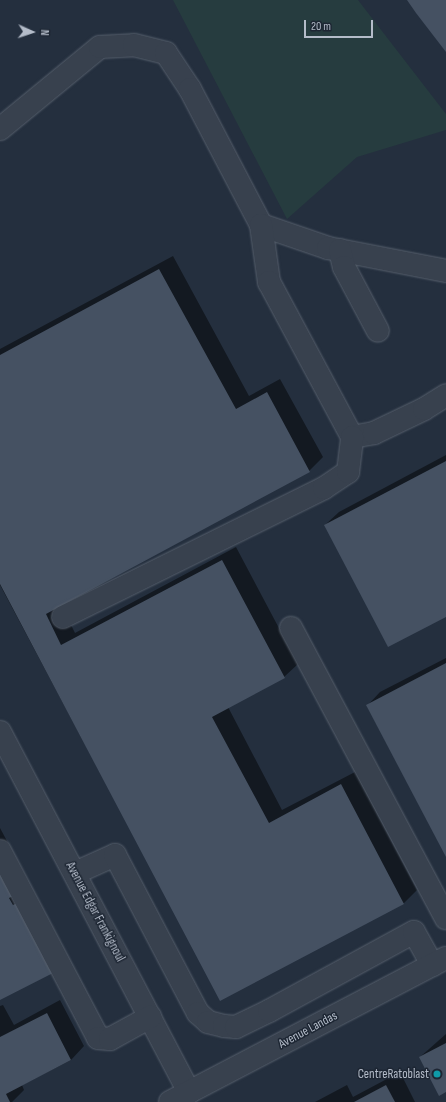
<!DOCTYPE html>
<html>
<head>
<meta charset="utf-8">
<style>
  body { margin:0 }
  #map { position:relative; width:446px; height:1102px; overflow:hidden; background:#242f3e; font-family:"Sofia Sans Condensed",sans-serif }
  div>[style] { position:absolute }
  .green>* { inset:0; background:#263c3f }
  .shadow>* { inset:0; background:#0007 }
  .building>* { inset:0; background:#455162 }
  .roads { filter:drop-shadow(0 0 1px #565f6c) drop-shadow(0 0 1px #565f6c) }
  .minor>* { height:22px; margin:-11px; padding:0 11px; transform-origin:11px; border-radius:11px; background:#38414e }
  .dots>* { width:11px; height:11px; translate:-50% -50%; box-sizing:border-box; border:2px solid #1d2633; border-radius:50% }
  span { translate:-50% -50%; white-space:nowrap; text-align:center; line-height:1.15; -webkit-text-stroke:3px #1d2633; paint-order:stroke }
  .street-label { font-size:13px; color:#b4bcc9 }
  .poi-label { font-size:13px; color:#b4bcc9 }
  .right { translate:-100% -50%; text-align:right }
  .north { position:absolute; left:12px; top:12px; width:40px; height:40px; -webkit-text-stroke:3px #1d2633; paint-order:stroke; rotate:93deg; font-size:11px; font-weight:700; line-height:16px; text-align:center; color:#b4bcc9 }
  .north::after { content:''; display:block; margin:auto; width:14px; height:18px; background:#b4bcc9; clip-path:polygon(50% 0,100% 100%,50% 72%,0 100%) }
  .scale { position:absolute; left:304px; top:20px; width:69px; height:18px; box-sizing:border-box; border:2px solid #b4bcc9; border-top:0; padding-left:5px; font-size:12px; line-height:14px; white-space:nowrap; color:#b4bcc9; -webkit-text-stroke:3px #1d2633; paint-order:stroke }
</style>
</head>
<body>
<div id="map">
  <div class="green">
    <i style="clip-path:polygon(173px 0,358px 0,446px 114px,446px 130px,357px 157px,287px 219px)"></i>
  </div>
  <div class="shadow">
    <i style="clip-path:polygon(173px 256px,249px 396px,280px 379px,323px 457px,309px 471px,61px 605px,75px 633px,236px 547px,298px 664px,284px 677px,228px 707px,282px 810px,355px 772px,417px 890px,404px 903px,221px 999px,0 585px,0 349px)"></i>
    <i style="clip-path:polygon(446px 455px,446px 615px,325px 525px,339px 512px)"></i>
    <i style="clip-path:polygon(446px 658px,446px 855px,367px 706px,380px 692px)"></i>
    <i style="clip-path:polygon(0 828px,28px 880px,27px 892px,33px 890px,68px 957px,0 999px)"></i>
    <i style="clip-path:polygon(60px 1000px,84px 1046px,71px 1060px,22px 1085px,24px 1090px,12px 1102px,0 1102px,0 1006px,3px 1005px,14px 1025px)"></i>
    <i style="clip-path:polygon(446px 1034px,446px 1091px,420px 1057px)"></i>
    <i style="clip-path:polygon(400px 1072px,415px 1102px,315px 1102px,347px 1085px,353px 1097px)"></i>
  </div>
  <div class="building">
    <i style="clip-path:polygon(407px 0,446px 0,446px 52px,416px 13px)"></i>
    <i style="clip-path:polygon(159px 269px,236px 409px,267px 392px,310px 472px,46px 614px,61px 645px,222px 560px,285px 678px,212px 717px,269px 823px,341px 784px,404px 904px,220px 1001px,0 584px,0 355px)"></i>
    <i style="clip-path:polygon(446px 461px,446px 617px,388px 647px,324px 525px)"></i>
    <i style="clip-path:polygon(446px 663px,446px 857px,366px 705px)"></i>
    <i style="clip-path:polygon(0 866px,15px 895px,9px 898px,13px 905px,19px 902px,55px 972px,0 1000px)"></i>
    <i style="clip-path:polygon(47px 1013px,71px 1060px,6px 1094px,10px 1102px,0 1102px,0 1037px)"></i>
    <i style="clip-path:polygon(446px 1043px,446px 1092px,439px 1096px,419px 1057px)"></i>
    <i style="clip-path:polygon(386px 1085px,395px 1102px,354px 1102px)"></i>
  </div>
  <div class="roads">
    <div class="minor">
      <i style="left:0;top:129px;width:129px;rotate:-39.4deg"></i>
      <i style="left:100px;top:47px;width:34px;rotate:-3deg"></i>
      <i style="left:134px;top:45px;width:33px;rotate:14deg"></i>
      <i style="left:166px;top:53px;width:43px;rotate:56.3deg"></i>
      <i style="left:190px;top:89px;width:153px;rotate:62.4deg"></i>
      <i style="left:261px;top:225px;width:71px;rotate:18.9deg"></i>
      <i style="left:328px;top:248px;width:120px;rotate:11deg"></i>
      <i style="left:261px;top:225px;width:58px;rotate:82deg"></i>
      <i style="left:269px;top:282px;width:176px;rotate:61.8deg"></i>
      <i style="left:352px;top:437px;width:22px;rotate:-10deg"></i>
      <i style="left:374px;top:433px;width:55px;rotate:-25.6deg"></i>
      <i style="left:424px;top:409px;width:26px;rotate:-32deg"></i>
      <i style="left:340px;top:250px;width:17px;rotate:77deg"></i>
      <i style="left:344px;top:267px;width:72px;rotate:62deg"></i>
      <i style="left:63px;top:617px;width:291px;rotate:-26.3deg"></i>
      <i style="left:324px;top:488px;width:29px;rotate:-34deg"></i>
      <i style="left:348px;top:472px;width:35px;rotate:-83deg"></i>
      <i style="left:291px;top:628px;width:329px;rotate:61.9deg"></i>
      <i style="left:0;top:732px;width:407px;rotate:62.3deg"></i>
      <i style="left:0;top:851px;width:211px;rotate:62.3deg"></i>
      <i style="left:98px;top:1038px;width:12px;rotate:5deg"></i>
      <i style="left:110px;top:1039px;width:46px;rotate:-28.8deg"></i>
      <i style="left:75px;top:873px;width:44px;rotate:-24.2deg"></i>
      <i style="left:115px;top:855px;width:178px;rotate:62.3deg"></i>
      <i style="left:198px;top:1013px;width:13px;rotate:42deg"></i>
      <i style="left:208px;top:1022px;width:16px;rotate:14deg"></i>
      <i style="left:224px;top:1026px;width:12px;rotate:5deg"></i>
      <i style="left:236px;top:1027px;width:37px;rotate:-26deg"></i>
      <i style="left:269px;top:1011px;width:165px;rotate:-28.6deg"></i>
      <i style="left:414px;top:932px;width:38px;rotate:61deg"></i>
      <i style="left:170px;top:1102px;width:311px;rotate:-27.6deg"></i>
    </div>
  </div>
  <div class="dots">
    <i style="left:437px;top:1074px;background:#0f9aa8"></i>
  </div>
  <div class="street-label">
    <span style="left:95px;top:912px;rotate:62deg">Avenue Edgar Frankignoul</span>
    <span style="left:308px;top:1030px;rotate:-28deg">Avenue Landas</span>
  </div>
  <div class="poi-label">
    <span class="right" style="left:429px;top:1074px">CentreRatoblast</span>
  </div>
  <div class="north">N</div>
  <div class="scale">20 m</div>
</div>
</body>
</html>
